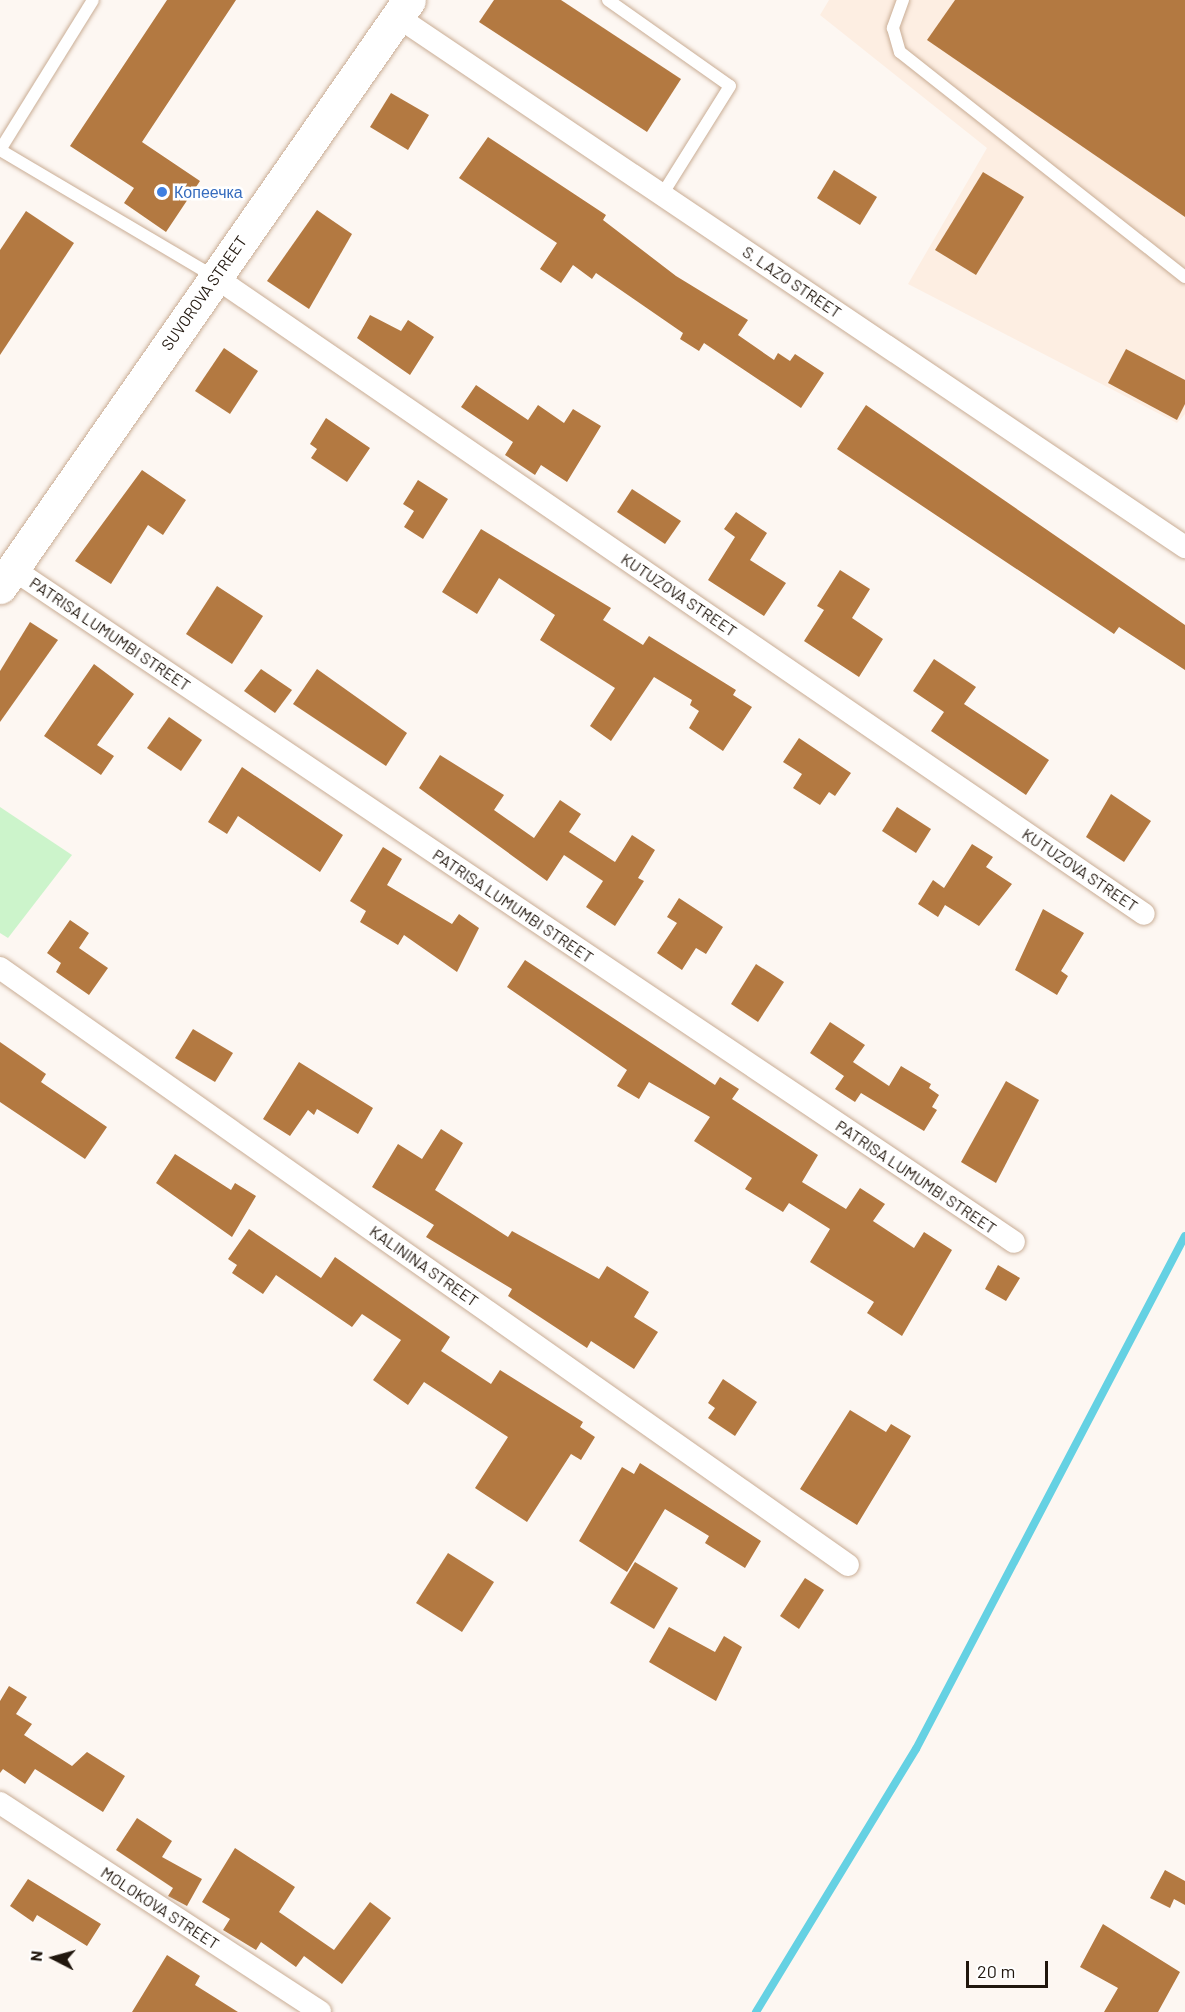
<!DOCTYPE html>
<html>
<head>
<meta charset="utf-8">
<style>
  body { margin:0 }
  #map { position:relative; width:1185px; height:2012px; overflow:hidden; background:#fdf7f2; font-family:Barlow,sans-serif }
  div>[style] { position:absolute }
  .built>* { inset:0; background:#fdeee2 }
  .green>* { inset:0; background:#ccf4cb }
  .stream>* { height:8px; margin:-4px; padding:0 4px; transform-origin:4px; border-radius:4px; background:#65d1e3 }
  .building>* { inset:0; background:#b37941 }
  .roads { filter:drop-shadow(0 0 2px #c9ad95) drop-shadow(0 0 2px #c9ad95) }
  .lane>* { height:12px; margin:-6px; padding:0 6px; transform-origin:6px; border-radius:6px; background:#fff }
  .street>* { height:22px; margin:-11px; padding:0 11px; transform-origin:11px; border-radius:11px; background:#fff }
  .secondary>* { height:33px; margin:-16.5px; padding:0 16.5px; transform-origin:16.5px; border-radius:16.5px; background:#fff }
  .dots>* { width:16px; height:16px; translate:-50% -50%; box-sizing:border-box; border:3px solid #fff; border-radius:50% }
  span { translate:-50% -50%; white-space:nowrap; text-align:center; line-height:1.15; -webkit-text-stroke:5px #fff; paint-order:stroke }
  .shop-label { font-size:16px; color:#366cbe }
  .left { translate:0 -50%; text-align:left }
  .street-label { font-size:16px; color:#20160d }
  .north { position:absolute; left:24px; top:1928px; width:60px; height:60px; -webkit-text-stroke:4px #fff; paint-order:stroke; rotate:276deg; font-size:16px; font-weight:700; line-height:24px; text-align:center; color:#20160d }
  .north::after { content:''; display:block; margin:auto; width:21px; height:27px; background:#20160d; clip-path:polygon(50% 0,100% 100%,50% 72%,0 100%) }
  .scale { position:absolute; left:966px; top:1961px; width:82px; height:27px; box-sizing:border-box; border:3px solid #20160d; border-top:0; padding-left:8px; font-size:18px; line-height:21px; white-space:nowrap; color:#20160d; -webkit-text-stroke:4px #fff; paint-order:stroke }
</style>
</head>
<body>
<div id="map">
  <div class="built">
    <i style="clip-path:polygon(829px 0,1185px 0,1185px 414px,1177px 423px,908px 284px,987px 148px,820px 15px)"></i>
  </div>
  <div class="green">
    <i style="clip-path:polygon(0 807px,72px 855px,8px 938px,0 933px)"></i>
  </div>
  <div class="stream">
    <i style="left:756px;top:2012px;width:308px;rotate:-58.7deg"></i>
    <i style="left:916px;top:1749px;width:579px;rotate:-62.33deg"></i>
  </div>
  <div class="building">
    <i style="clip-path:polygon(167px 0,236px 0,142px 142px,200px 181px,166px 232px,124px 203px,134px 188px,70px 146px)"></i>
    <i style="clip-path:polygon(494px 0,561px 0,681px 79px,647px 132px,479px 22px)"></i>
    <i style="clip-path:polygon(955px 0,1185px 0,1185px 217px,927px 40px)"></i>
    <i style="clip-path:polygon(391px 93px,429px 115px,408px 150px,370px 127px)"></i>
    <i style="clip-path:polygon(488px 137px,606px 215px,603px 220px,676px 276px,748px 320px,738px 335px,774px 360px,778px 353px,790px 361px,795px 354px,824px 373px,801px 408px,704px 343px,699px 351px,680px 339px,683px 333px,596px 273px,592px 279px,573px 265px,561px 283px,540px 269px,557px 243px,459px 178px)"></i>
    <i style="clip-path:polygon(834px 170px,877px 197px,860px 225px,817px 198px)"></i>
    <i style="clip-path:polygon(983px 172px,1024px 197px,976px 275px,935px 250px)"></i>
    <i style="clip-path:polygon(317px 210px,352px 234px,309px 309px,267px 281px)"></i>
    <i style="clip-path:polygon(26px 211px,74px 243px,0 355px,0 250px)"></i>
    <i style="clip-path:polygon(370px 315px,401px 331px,408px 320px,434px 337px,410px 375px,357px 338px)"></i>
    <i style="clip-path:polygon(224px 348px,258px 371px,230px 414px,195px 391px)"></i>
    <i style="clip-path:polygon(1126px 349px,1185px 380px,1185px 404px,1177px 420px,1108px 383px)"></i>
    <i style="clip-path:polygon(476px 385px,528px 420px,538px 405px,564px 423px,573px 409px,601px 426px,567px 482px,541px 465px,535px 475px,505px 455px,513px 442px,461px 407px)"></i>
    <i style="clip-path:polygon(866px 405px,1185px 625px,1185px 670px,1119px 627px,1114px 634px,837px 449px)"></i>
    <i style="clip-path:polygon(326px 418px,370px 448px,347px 482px,311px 458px,317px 449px,310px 444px)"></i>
    <i style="clip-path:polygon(142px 470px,186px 500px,163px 535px,148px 525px,111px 584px,75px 561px)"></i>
    <i style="clip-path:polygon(418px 480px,448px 499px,423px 539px,404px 527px,414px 511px,403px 504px)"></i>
    <i style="clip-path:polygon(632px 489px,681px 521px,665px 544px,617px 512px)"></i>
    <i style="clip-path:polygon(736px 512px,767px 533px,750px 560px,786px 583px,764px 616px,708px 580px,735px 537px,724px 529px)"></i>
    <i style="clip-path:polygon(481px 529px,611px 608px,603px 620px,643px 645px,649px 636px,736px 690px,733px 695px,752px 707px,723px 751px,689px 728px,699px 711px,690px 705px,692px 700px,654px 677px,611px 741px,590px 726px,615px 688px,540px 640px,555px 615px,499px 578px,477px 614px,442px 592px)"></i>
    <i style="clip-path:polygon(840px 570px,870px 589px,852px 618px,883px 639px,859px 677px,804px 641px,824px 610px,817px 606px)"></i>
    <i style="clip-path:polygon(217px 586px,263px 616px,232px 664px,186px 634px)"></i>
    <i style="clip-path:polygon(30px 622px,58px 640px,0 722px,0 671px)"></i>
    <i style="clip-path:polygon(934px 659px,976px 687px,964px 704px,1049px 760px,1026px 795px,931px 731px,944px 712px,913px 691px)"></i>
    <i style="clip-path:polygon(94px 664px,134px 694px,97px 745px,114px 756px,101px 775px,44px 736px)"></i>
    <i style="clip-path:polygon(261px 669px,292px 690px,275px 713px,244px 691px)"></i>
    <i style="clip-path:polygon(317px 669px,407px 733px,386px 766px,293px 704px)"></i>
    <i style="clip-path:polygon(169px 717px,202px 740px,181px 771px,147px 748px)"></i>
    <i style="clip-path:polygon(799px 738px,851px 773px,835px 796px,829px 792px,820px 805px,793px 788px,802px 774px,783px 762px)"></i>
    <i style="clip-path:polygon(440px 755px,504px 795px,494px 810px,534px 838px,560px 800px,581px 814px,569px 832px,615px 862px,632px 835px,655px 850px,638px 878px,644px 881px,615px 926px,586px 907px,603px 881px,564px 855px,547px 881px,419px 788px)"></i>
    <i style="clip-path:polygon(242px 767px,343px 835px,320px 872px,238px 816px,227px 834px,208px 822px)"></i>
    <i style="clip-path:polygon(1111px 794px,1151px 821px,1124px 862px,1086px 837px)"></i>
    <i style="clip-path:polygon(897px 807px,931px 829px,916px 853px,882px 831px)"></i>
    <i style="clip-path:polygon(972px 844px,993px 857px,986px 867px,1012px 884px,979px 926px,945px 905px,938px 917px,918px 904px,933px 880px,944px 888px)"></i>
    <i style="clip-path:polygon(383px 847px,402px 859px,387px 885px,452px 924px,459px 914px,479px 928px,457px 972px,404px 935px,398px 945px,360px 922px,366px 911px,350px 901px)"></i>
    <i style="clip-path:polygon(679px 898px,723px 927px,706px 954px,696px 948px,682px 970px,657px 953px,677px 923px,667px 917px)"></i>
    <i style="clip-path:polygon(1043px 909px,1084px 933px,1061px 971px,1068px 976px,1057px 995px,1015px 970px)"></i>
    <i style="clip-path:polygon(70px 920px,89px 933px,79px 948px,108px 968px,89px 995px,56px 972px,61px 963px,47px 953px)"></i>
    <i style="clip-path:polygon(525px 960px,715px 1085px,720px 1077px,739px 1089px,732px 1099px,818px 1155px,802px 1182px,846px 1209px,860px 1188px,885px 1204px,873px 1221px,914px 1248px,924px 1232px,952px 1250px,902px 1336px,867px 1313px,874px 1302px,810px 1262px,830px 1229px,789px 1203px,783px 1212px,745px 1189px,752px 1178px,694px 1141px,710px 1117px,649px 1082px,639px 1099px,617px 1086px,627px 1070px,507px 987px)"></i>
    <i style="clip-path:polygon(756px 964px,784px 982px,758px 1022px,731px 1004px)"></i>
    <i style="clip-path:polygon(830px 1022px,865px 1045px,853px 1062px,889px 1086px,901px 1066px,931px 1084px,929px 1088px,939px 1095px,932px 1107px,937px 1110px,924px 1131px,861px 1093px,855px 1102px,835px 1089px,844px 1076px,810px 1053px)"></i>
    <i style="clip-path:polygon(193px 1029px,233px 1053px,215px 1082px,175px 1058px)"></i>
    <i style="clip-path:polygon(0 1042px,46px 1074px,41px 1082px,107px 1127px,85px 1159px,0 1102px)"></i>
    <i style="clip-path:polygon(299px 1062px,373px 1108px,358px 1134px,317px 1109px,314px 1115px,308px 1110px,290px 1136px,263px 1119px)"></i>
    <i style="clip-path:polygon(1006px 1081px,1039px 1100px,996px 1183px,961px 1162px)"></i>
    <i style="clip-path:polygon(441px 1129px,463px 1143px,435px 1190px,508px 1237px,512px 1231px,599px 1279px,607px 1266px,649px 1292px,634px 1317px,658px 1332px,634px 1369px,591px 1341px,587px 1348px,508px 1296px,512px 1289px,426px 1237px,434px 1225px,372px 1187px,398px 1144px,422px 1159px)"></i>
    <i style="clip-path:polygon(175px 1154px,231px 1190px,235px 1183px,256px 1196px,232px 1237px,156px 1183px)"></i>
    <i style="clip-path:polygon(249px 1229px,321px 1278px,335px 1257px,450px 1337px,441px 1351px,491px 1384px,500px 1370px,583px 1422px,580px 1427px,595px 1437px,581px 1460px,571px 1454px,527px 1522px,475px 1488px,508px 1437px,424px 1382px,408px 1405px,373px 1380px,401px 1340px,362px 1314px,352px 1327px,276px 1275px,263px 1294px,232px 1273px,237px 1265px,228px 1259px)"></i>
    <i style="clip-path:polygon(998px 1265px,1020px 1278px,1006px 1301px,985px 1289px)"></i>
    <i style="clip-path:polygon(723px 1379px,757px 1402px,735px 1436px,708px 1418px,715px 1408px,708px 1403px)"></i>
    <i style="clip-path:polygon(850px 1410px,886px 1432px,891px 1424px,911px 1436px,857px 1525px,800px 1489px)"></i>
    <i style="clip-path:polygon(640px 1463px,761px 1541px,745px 1568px,705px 1543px,709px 1536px,665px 1509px,627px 1572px,579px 1541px,622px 1467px,634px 1474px)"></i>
    <i style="clip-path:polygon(448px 1553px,494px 1582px,462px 1632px,416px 1603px)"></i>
    <i style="clip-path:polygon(635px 1562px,678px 1588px,654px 1629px,610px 1603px)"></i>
    <i style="clip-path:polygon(805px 1578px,824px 1590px,799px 1629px,780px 1616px)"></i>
    <i style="clip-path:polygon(669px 1627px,715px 1652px,724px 1636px,742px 1647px,716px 1701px,649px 1662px)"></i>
    <i style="clip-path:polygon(9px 1686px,27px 1697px,16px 1714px,32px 1724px,24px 1735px,72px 1766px,87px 1752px,125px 1776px,103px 1812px,35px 1769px,25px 1784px,3px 1769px,0 1773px,0 1701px)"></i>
    <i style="clip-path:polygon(137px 1818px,172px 1841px,162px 1857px,202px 1879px,187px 1906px,168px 1896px,173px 1888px,116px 1850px)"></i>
    <i style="clip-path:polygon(235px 1848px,295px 1887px,279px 1912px,334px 1950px,370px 1902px,391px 1918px,342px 1984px,304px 1956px,296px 1967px,261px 1942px,256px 1950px,223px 1930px,230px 1919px,202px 1902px)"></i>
    <i style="clip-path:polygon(1165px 1870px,1185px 1881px,1185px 1905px,1174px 1899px,1170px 1908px,1150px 1898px)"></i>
    <i style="clip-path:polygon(28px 1879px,101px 1924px,87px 1946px,37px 1915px,33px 1922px,10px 1906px)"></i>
    <i style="clip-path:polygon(1103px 1924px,1180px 1972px,1158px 2012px,1104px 2012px,1118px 1988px,1080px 1967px)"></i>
    <i style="clip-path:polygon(167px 1955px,200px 1976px,195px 1985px,238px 2012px,132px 2012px)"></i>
  </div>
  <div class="roads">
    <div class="lane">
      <i style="left:608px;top:0;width:149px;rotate:35.2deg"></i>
      <i style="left:730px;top:86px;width:128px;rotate:122deg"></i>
      <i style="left:903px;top:0;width:30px;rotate:110deg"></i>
      <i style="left:893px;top:28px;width:25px;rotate:74deg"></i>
      <i style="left:900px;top:52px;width:363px;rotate:38.3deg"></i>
      <i style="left:0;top:150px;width:247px;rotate:30.6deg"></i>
      <i style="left:0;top:150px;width:176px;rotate:-58.2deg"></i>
    </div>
    <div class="street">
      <i style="left:398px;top:17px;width:949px;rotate:33.96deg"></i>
      <i style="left:215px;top:277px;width:1126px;rotate:34.44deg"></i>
      <i style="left:13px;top:569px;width:1206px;rotate:33.91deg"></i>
      <i style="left:0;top:968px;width:1037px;rotate:35.15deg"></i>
      <i style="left:0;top:1803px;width:382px;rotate:33.1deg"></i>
    </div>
    <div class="secondary">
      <i style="left:0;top:587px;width:715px;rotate:-55.13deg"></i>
    </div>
  </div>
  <div class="dots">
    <i style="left:162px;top:192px;background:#3f7fe0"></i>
  </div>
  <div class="shop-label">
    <span class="left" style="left:174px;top:192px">Копеечка</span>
  </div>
  <div class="street-label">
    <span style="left:792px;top:282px;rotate:34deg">S. LAZO STREET</span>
    <span style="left:204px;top:293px;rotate:-55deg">SUVOROVA STREET</span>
    <span style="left:679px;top:595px;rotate:34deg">KUTUZOVA STREET</span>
    <span style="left:110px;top:634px;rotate:34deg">PATRISA LUMUMBI STREET</span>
    <span style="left:1080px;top:870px;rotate:34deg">KUTUZOVA STREET</span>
    <span style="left:513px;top:906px;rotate:34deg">PATRISA LUMUMBI STREET</span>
    <span style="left:916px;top:1177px;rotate:34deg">PATRISA LUMUMBI STREET</span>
    <span style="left:424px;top:1266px;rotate:35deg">KALININA STREET</span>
    <span style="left:160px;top:1908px;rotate:33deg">MOLOKOVA STREET</span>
  </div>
  <div class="north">N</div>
  <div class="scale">20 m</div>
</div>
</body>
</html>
